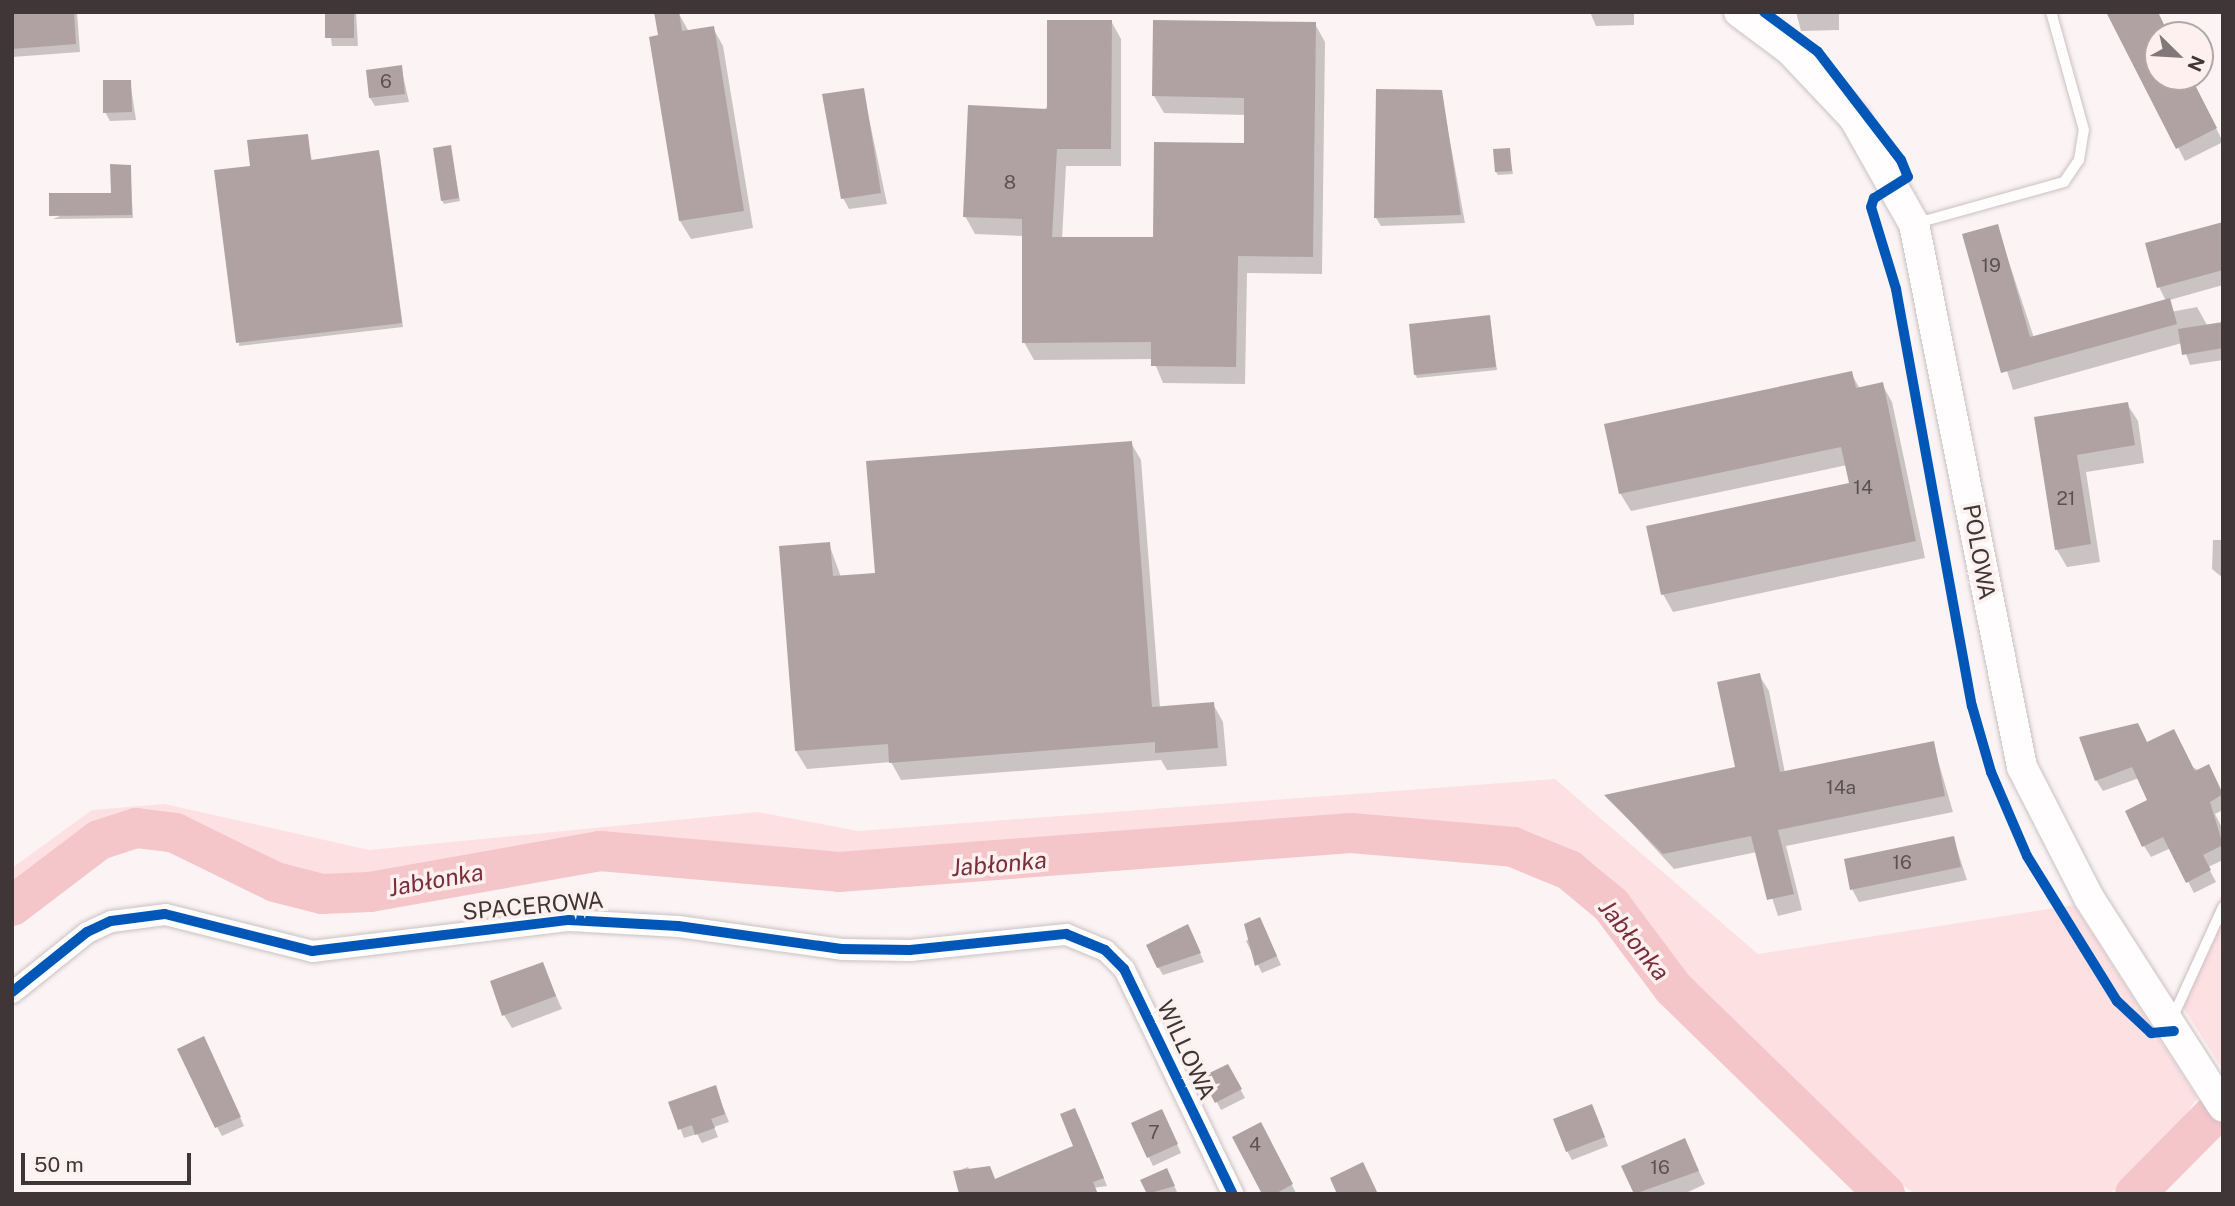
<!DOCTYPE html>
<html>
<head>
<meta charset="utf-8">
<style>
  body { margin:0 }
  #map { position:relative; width:2235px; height:1206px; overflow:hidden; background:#fcf4f4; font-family:"Public Sans",sans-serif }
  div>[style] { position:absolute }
  .green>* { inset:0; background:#fde0e2 }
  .shadow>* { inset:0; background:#0003 }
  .stream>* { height:7px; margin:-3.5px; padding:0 3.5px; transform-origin:3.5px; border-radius:3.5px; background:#f4c5c9 }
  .river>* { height:40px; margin:-20px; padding:0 20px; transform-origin:20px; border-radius:20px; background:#f4c5c9 }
  .building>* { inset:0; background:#b0a2a3 }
  .roads { filter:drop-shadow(0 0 2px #cac1c2) drop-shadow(0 0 2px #cac1c2) }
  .lane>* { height:10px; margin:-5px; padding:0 5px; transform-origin:5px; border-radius:5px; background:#fffdfd }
  .street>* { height:21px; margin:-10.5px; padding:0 10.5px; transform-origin:10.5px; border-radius:10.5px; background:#fffdfd }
  .secondary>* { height:30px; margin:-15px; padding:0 15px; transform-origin:15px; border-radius:15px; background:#fffdfd }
  .cycleway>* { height:10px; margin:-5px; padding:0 5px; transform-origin:5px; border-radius:5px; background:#0057b8 }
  span { translate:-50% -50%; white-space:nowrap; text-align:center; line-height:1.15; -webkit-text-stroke:7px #fff0f0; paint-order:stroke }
  .number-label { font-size:19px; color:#5c5152 }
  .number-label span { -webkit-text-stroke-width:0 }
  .street-label { font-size:23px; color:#403637 }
  .water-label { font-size:24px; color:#792f3a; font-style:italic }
  .frame { position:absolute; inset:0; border:14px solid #403637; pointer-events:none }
  .north { position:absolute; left:2144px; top:21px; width:70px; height:70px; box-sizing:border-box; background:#fff0f0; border:2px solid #b3a6a6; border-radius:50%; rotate:114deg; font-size:19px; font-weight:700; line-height:28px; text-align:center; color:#403637 }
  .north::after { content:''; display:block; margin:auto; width:24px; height:32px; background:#827879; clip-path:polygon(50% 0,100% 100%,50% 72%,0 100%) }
  .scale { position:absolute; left:21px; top:1153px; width:170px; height:32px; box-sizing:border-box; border:4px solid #403637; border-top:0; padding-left:9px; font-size:21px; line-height:24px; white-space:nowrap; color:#403637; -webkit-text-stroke:5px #fff0f0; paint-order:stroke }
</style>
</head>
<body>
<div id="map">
  <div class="green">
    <i style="clip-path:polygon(1555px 779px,1758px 954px,2074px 905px,2197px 1098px,2155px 1164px,2108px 1194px,1915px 1194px,1861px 1156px,1678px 968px,1598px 867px,1539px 838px,1410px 821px,866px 862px,810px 860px,712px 841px,604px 839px,343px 878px,282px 870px,174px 820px,139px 820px,103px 831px,12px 893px,12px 868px,92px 810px,165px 804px,369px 850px,758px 812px,858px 831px)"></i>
    <i style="clip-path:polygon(2223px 891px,2223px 1070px,2176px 996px)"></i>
  </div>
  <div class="shadow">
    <i style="clip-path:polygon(12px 12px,77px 12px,80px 52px,12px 57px)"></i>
    <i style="clip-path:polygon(327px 12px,356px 12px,358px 46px,332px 46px)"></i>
    <i style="clip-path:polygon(678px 12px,689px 32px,713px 28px,723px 46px,753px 228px,691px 239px,680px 221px,660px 37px)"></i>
    <i style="clip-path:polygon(1590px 12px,1634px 12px,1634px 25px,1596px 26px)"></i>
    <i style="clip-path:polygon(1796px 12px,1839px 12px,1839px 30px,1801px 31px)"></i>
    <i style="clip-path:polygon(2108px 12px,2169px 35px,2158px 35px,2158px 77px,2190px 77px,2223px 142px,2185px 161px)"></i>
    <i style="clip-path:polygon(1111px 21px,1121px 39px,1121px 166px,1066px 166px,1062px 239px,1155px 239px,1245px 145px,1246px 115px,1164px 113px,1154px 96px,1315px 24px,1325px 42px,1322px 274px,1247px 273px,1245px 384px,1163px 383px,1153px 359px,1034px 360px,1024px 342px,1024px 236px,975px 234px,965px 216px)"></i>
    <i style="clip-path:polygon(401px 67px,409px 102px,375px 106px,370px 98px)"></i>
    <i style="clip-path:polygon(130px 81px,136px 120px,110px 121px,105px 112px)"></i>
    <i style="clip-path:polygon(863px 90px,887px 204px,849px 209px,843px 198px)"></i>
    <i style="clip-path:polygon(1441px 92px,1465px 223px,1381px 226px,1376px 218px)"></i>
    <i style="clip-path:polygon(307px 136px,312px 161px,380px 156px,403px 327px,239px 346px,252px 167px)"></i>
    <i style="clip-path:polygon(450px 147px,460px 201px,444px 204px,442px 200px)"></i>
    <i style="clip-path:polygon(1509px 150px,1513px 174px,1498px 175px,1496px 172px)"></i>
    <i style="clip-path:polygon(130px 166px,133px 218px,53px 219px,112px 194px)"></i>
    <i style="clip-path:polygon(2223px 223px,2223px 285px,2166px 301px,2159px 287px)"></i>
    <i style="clip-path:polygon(1997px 226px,2034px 338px,2197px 307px,2207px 325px,2223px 323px,2223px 360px,2190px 365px,2182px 343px,2013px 390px,1964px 235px)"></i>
    <i style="clip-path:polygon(1489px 317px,1497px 370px,1417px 378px,1415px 374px)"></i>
    <i style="clip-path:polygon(1851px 373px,1860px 389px,1882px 384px,1892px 402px,1925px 558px,1673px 612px,1663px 594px,1851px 484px,1847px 465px,1631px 511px,1620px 493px)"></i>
    <i style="clip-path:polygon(2127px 404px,2138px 421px,2144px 463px,2086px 472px,2100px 562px,2067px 567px,2057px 550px,2036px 418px)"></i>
    <i style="clip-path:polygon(1131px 443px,1141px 460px,1160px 708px,1213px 704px,1223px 722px,1227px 766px,1167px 770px,1161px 760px,901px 780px,891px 762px,807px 769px,796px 751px,829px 544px,841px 577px,877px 575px)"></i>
    <i style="clip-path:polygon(2213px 540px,2223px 540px,2223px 578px,2212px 569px)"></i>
    <i style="clip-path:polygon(1759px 675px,1769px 691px,1785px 773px,1933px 743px,1953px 812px,1786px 846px,1802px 910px,1778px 916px,1757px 852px,1674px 869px,1607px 796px,1737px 768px)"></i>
    <i style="clip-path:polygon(2147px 744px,2214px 778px,2223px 795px,2223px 810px,2215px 814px,2223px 830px,2223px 860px,2208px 867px,2216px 882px,2194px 893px,2171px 848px,2151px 857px,2144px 846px,2150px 800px,2139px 778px,2103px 791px,2096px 780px)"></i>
    <i style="clip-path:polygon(1953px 837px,1967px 880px,1859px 902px,1852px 889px)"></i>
    <i style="clip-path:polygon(1264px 928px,1281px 965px,1262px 973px,1246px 941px)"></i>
    <i style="clip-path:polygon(1192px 935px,1204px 962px,1163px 975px,1158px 967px)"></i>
    <i style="clip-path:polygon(542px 964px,562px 1009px,512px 1028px,504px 1015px)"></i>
    <i style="clip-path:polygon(208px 1047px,244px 1126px,222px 1136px,217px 1127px)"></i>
    <i style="clip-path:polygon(1228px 1066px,1245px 1098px,1221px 1110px,1204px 1078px)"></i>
    <i style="clip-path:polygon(715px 1087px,729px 1122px,714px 1127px,718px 1137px,702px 1143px,697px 1134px,684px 1138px,670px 1103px)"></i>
    <i style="clip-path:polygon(1596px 1115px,1608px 1146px,1572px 1160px,1567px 1151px)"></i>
    <i style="clip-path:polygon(1079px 1117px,1107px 1186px,1049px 1194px,955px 1172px,968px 1167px,973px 1175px,996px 1180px,1075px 1147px)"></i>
    <i style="clip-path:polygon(1166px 1119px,1181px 1153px,1153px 1166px,1133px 1124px)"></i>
    <i style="clip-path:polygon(1265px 1132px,1296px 1193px,1294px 1194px,1264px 1194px)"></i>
    <i style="clip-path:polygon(1684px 1140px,1705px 1184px,1684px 1194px,1636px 1194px,1624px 1166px)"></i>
    <i style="clip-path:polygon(1171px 1179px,1178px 1194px,1148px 1194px,1143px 1181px)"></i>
  </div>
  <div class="stream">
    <i style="left:2136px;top:1193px;width:1px;rotate:45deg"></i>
  </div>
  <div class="river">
    <i style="left:12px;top:906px;width:109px;rotate:-37.2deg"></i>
    <i style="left:99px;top:840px;width:39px;rotate:-18deg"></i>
    <i style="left:136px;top:828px;width:39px;rotate:7deg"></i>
    <i style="left:175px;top:833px;width:111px;rotate:26.1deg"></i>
    <i style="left:275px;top:882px;width:49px;rotate:14.3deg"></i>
    <i style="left:322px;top:894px;width:48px;rotate:-2.4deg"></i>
    <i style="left:370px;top:892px;width:234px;rotate:-10.1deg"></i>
    <i style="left:600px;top:851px;width:240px;rotate:5deg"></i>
    <i style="left:839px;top:872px;width:513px;rotate:-4.36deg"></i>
    <i style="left:1351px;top:833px;width:163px;rotate:4.9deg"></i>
    <i style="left:1513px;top:847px;width:61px;rotate:22.3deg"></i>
    <i style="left:1569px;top:870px;width:55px;rotate:39.8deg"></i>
    <i style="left:1611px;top:905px;width:104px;rotate:53.2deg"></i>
    <i style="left:1673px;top:988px;width:296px;rotate:44.2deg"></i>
    <i style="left:2135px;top:1194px;width:125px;rotate:-45.3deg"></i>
  </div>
  <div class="building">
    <i style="clip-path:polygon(12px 12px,74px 12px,76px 44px,12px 49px)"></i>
    <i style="clip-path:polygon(325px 12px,354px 12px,354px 38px,325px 38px)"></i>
    <i style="clip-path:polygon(654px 12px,679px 12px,682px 31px,714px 26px,744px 211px,679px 221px,649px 37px,658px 35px)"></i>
    <i style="clip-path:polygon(2106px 12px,2158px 12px,2169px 35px,2158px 35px,2158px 77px,2191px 77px,2217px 128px,2176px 149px)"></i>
    <i style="clip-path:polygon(1047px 20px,1112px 20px,1111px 149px,1057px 149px,1052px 237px,1153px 237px,1154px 142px,1244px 143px,1244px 98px,1152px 96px,1153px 20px,1316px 22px,1313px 257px,1238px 256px,1236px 367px,1151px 366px,1151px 342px,1022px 343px,1022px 219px,963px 217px,968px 105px,1047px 109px)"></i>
    <i style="clip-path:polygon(402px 65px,405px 94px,369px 98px,366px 70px)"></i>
    <i style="clip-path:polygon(103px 80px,131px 80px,132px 112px,103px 113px)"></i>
    <i style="clip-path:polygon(864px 88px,881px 193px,841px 199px,822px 94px)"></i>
    <i style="clip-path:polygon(1376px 89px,1442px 90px,1461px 215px,1374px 218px)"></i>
    <i style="clip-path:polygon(308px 134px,311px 160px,379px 150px,402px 323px,236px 343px,214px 170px,250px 166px,247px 140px)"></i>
    <i style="clip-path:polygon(451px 145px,459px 198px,441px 201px,433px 148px)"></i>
    <i style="clip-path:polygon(1510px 148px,1512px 171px,1495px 172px,1493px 149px)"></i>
    <i style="clip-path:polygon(110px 164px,131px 165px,132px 215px,49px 216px,49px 193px,111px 193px)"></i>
    <i style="clip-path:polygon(2223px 222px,2223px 270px,2157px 288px,2145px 243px)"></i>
    <i style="clip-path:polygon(1998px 224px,2030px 337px,2170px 298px,2177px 324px,2001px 373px,1962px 234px)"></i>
    <i style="clip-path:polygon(1490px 315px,1496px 367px,1414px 375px,1409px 324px)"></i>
    <i style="clip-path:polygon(2223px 322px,2223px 348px,2182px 355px,2178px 329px)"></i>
    <i style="clip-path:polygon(1852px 371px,1856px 388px,1883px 382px,1916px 541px,1661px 595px,1646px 526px,1849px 483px,1841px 447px,1619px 494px,1604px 424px)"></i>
    <i style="clip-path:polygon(2128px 402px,2135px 445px,2077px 455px,2091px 544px,2055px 550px,2034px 417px)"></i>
    <i style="clip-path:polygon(1132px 441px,1152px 707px,1214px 702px,1218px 748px,1155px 753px,1155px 742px,889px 763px,888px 744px,795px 751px,779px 546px,830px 542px,833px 576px,875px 573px,866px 461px)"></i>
    <i style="clip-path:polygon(1760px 673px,1780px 772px,1934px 741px,1945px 796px,1778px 830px,1794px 894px,1767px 900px,1751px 836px,1663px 854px,1604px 795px,1735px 767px,1717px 682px)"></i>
    <i style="clip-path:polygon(2138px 723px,2147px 742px,2174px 729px,2195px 771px,2209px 764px,2223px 794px,2210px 802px,2223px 845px,2203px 855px,2211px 870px,2186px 883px,2163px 837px,2142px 847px,2125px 811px,2147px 800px,2132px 767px,2095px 781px,2079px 737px)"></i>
    <i style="clip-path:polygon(1954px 836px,1961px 867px,1850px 890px,1844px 859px)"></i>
    <i style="clip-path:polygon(1260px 917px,1277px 956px,1255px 966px,1244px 924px)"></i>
    <i style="clip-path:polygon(1188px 924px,1201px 953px,1157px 968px,1146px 945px)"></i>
    <i style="clip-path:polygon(543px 962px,556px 996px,502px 1016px,490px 981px)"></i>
    <i style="clip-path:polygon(204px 1036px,241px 1117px,215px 1128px,177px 1049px)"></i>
    <i style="clip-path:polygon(1228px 1064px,1242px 1089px,1215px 1103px,1201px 1077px)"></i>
    <i style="clip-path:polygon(716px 1085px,725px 1114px,711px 1119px,715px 1128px,695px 1135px,692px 1125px,678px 1130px,668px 1102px)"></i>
    <i style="clip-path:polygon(1592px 1104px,1605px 1137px,1566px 1152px,1553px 1119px)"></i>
    <i style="clip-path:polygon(1075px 1108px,1104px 1178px,1093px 1182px,1098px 1194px,959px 1194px,953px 1171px,990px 1166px,995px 1179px,1073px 1146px,1060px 1114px)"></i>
    <i style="clip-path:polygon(1162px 1109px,1178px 1144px,1147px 1158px,1131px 1123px)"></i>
    <i style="clip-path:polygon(1261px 1122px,1293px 1184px,1275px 1194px,1262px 1194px,1232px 1137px)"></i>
    <i style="clip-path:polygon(1685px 1138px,1699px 1171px,1634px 1194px,1621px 1166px)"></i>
    <i style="clip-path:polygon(1363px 1162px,1378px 1194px,1337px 1194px,1330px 1178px)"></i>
    <i style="clip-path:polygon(1167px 1168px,1175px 1186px,1147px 1194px,1140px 1180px)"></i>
  </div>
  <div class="roads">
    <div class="lane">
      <i style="left:1917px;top:223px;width:153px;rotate:-15.6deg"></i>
      <i style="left:2064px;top:182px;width:27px;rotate:-56deg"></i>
      <i style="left:2079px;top:160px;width:30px;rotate:-81deg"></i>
      <i style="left:2084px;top:130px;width:123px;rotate:-105.6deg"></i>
      <i style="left:2171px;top:1021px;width:125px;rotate:-65.5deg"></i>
    </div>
    <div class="street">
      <i style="left:12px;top:992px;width:96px;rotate:-38.7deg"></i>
      <i style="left:87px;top:932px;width:26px;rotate:-25deg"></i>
      <i style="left:111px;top:921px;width:54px;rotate:-7.4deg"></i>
      <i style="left:165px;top:914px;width:152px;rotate:14.1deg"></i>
      <i style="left:312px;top:951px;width:259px;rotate:-6.9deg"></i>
      <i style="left:569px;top:920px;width:109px;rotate:3.2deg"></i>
      <i style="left:678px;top:926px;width:165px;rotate:8deg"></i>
      <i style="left:841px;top:949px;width:69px;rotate:0.8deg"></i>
      <i style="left:910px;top:950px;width:157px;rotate:-5.9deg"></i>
      <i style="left:1066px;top:934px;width:42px;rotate:22.3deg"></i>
      <i style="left:1105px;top:950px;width:27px;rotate:45deg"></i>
      <i style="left:1124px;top:969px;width:250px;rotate:64.2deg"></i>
    </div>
    <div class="secondary">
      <i style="left:1739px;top:12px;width:64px;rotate:36.7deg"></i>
      <i style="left:1790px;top:50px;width:93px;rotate:46.7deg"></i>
      <i style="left:1854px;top:118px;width:122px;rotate:60.5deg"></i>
      <i style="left:1914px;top:224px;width:554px;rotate:78.75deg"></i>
      <i style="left:2022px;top:767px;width:147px;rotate:62.9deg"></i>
      <i style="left:2089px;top:898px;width:248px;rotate:57.3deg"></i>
    </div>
  </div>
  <div class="cycleway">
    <i style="left:1764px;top:12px;width:67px;rotate:36.5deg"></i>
    <i style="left:1818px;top:52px;width:136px;rotate:52.5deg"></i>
    <i style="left:1901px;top:160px;width:18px;rotate:68deg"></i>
    <i style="left:1908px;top:177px;width:40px;rotate:148deg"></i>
    <i style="left:1874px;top:198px;width:9px;rotate:108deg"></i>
    <i style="left:1871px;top:207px;width:86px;rotate:73deg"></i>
    <i style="left:1896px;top:289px;width:424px;rotate:79.7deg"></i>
    <i style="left:1972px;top:706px;width:69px;rotate:73.9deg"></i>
    <i style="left:1991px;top:772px;width:91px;rotate:66.8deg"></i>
    <i style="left:2027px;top:856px;width:171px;rotate:58.2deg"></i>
    <i style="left:2117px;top:1001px;width:47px;rotate:43.3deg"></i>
    <i style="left:2151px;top:1033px;width:23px;rotate:-5deg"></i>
    <i style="left:12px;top:992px;width:96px;rotate:-38.7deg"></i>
    <i style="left:87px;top:932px;width:26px;rotate:-25deg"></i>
    <i style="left:111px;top:921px;width:54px;rotate:-7.4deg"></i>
    <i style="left:165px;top:914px;width:152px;rotate:14.1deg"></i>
    <i style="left:312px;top:951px;width:259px;rotate:-6.9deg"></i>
    <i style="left:569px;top:920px;width:109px;rotate:3.2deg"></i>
    <i style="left:678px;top:926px;width:165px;rotate:8deg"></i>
    <i style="left:841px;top:949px;width:69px;rotate:0.8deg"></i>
    <i style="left:910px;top:950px;width:157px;rotate:-5.9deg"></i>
    <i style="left:1066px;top:934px;width:42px;rotate:22.3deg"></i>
    <i style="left:1105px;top:950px;width:27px;rotate:45deg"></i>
    <i style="left:1124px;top:969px;width:250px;rotate:64.2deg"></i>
  </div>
  <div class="number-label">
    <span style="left:386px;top:82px">6</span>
    <span style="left:1010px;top:183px">8</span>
    <span style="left:1991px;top:266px">19</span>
    <span style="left:1863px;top:488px">14</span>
    <span style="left:2066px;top:499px">21</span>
    <span style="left:1841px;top:788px">14a</span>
    <span style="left:1902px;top:863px">16</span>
    <span style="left:1154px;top:1133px">7</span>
    <span style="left:1255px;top:1145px">4</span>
    <span style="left:1660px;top:1168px">16</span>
  </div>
  <div class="street-label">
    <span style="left:1979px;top:552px;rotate:80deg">POLOWA</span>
    <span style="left:533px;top:906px;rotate:-5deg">SPACEROWA</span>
    <span style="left:1186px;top:1050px;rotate:65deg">WILLOWA</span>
  </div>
  <div class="water-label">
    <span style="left:999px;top:864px;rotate:-5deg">Jabłonka</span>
    <span style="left:436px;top:880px;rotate:-10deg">Jabłonka</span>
    <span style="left:1634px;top:940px;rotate:51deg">Jabłonka</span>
  </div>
  <div class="frame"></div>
  <div class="north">N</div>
  <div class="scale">50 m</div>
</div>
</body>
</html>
